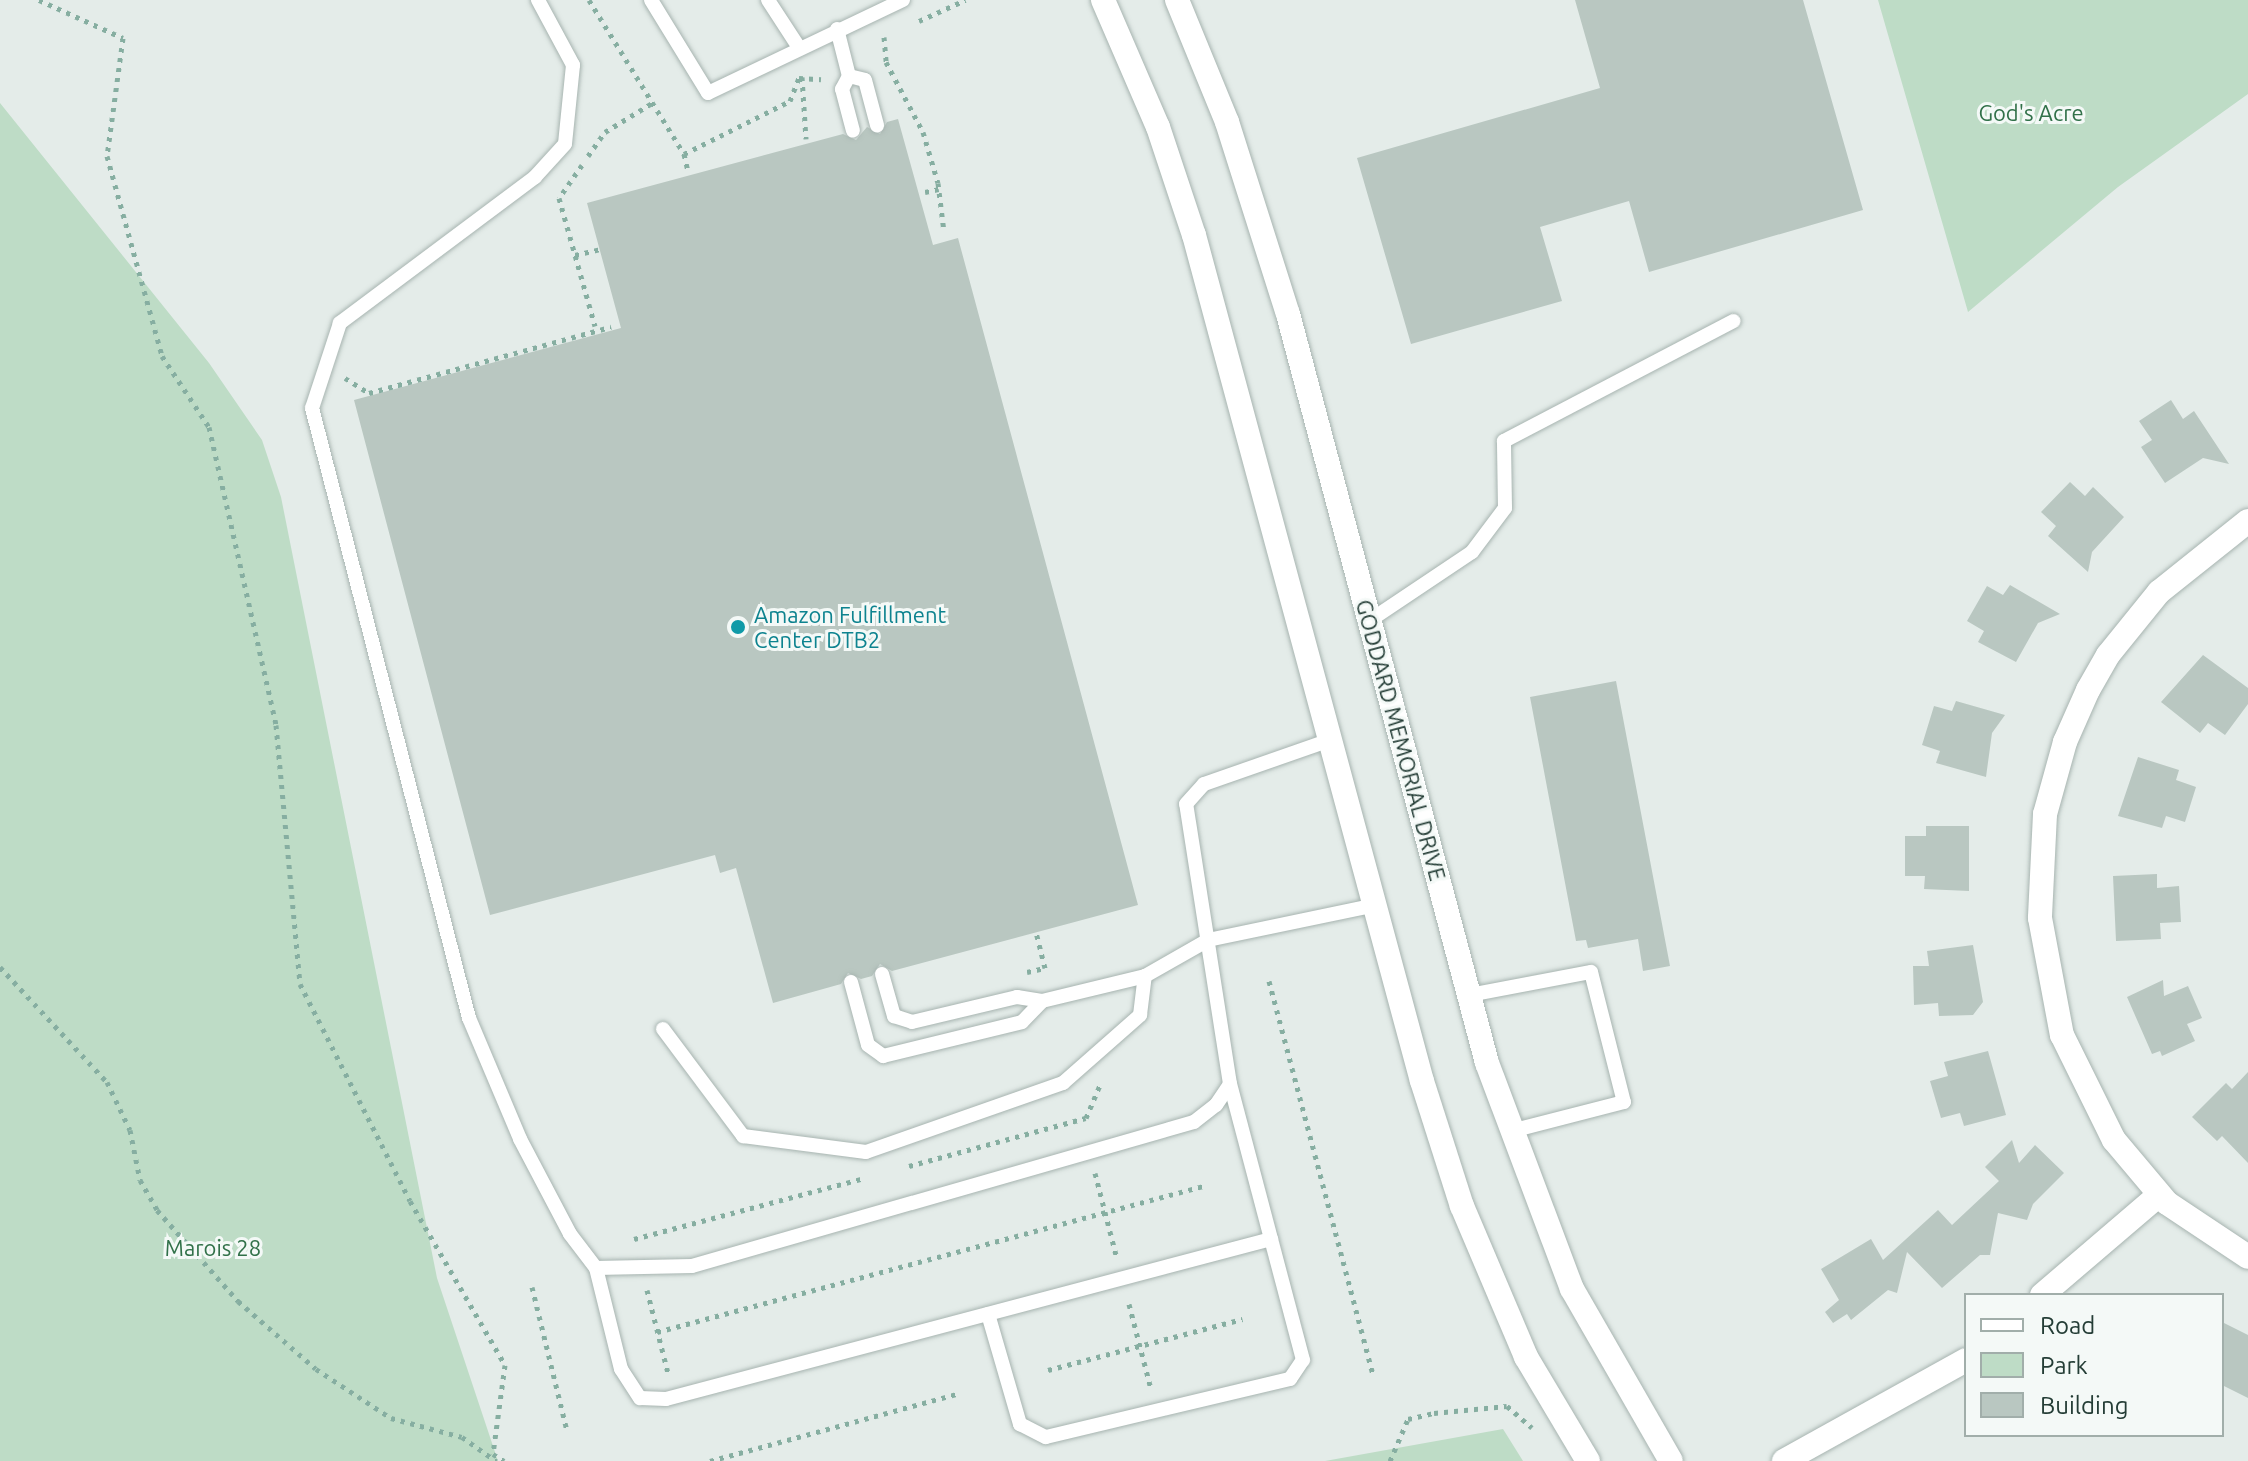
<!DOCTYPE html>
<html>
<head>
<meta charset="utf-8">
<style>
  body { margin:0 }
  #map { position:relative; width:2248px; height:1461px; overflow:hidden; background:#e4ece9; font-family:Ubuntu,sans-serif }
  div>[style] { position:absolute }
  .green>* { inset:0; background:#bedcc6 }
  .building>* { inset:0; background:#b9c7c1 }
  .path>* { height:5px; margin-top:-2.5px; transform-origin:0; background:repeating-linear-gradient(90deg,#86aea1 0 4px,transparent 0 10px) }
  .roads { filter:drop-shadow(0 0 2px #a7b4b0) drop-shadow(0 0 2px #a7b4b0) }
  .service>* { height:14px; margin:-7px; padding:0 7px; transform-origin:7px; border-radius:7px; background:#fff }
  .minor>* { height:24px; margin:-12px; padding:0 12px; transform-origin:12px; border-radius:12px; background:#fff }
  .secondary>* { height:24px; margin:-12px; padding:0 12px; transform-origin:12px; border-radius:12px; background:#fff }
  .dots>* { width:22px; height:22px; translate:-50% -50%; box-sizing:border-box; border:4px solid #f4f9f7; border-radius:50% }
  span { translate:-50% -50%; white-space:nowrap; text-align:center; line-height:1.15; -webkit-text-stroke:6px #f4f9f7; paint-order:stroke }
  .park-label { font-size:22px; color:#317149 }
  .culture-label { font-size:22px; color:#0d838f }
  .left { translate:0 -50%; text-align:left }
  .street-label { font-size:22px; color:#243d36 }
  .legend { position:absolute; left:1964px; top:1293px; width:260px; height:144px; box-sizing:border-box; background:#f4f9f7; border:2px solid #a1aeaa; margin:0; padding:10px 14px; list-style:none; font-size:24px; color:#243d36 }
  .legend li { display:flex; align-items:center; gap:16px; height:40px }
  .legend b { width:40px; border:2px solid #a1aeaa }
</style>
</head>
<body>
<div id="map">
  <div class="green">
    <i style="clip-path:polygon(1878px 0,2248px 0,2248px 94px,2118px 187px,1968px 312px)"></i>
    <i style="clip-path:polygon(0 103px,209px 363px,262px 440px,281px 497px,437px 1278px,498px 1461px,0 1461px)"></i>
    <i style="clip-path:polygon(1503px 1429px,1523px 1461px,1325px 1461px)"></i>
  </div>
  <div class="building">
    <i style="clip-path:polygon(1575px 0,1803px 0,1863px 210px,1649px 272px,1629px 201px,1540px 227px,1562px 301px,1411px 344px,1357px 158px,1600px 88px)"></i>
    <i style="clip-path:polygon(898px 119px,933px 245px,958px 238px,1138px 905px,892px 971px,880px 964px,872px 976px,861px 979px,848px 973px,841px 984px,773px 1003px,736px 868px,720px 873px,715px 855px,490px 915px,354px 400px,621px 328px,587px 203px,843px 134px,856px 140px,867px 127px,880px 134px,887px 122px)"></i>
    <i style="clip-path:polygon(2171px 400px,2183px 419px,2194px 411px,2229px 464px,2203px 458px,2165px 483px,2141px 447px,2152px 440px,2139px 421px)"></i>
    <i style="clip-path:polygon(2070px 482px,2085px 496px,2093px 487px,2124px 517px,2092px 552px,2088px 572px,2048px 536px,2056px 526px,2041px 512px)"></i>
    <i style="clip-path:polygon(2010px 585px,2060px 614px,2038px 623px,2016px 662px,1978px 642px,1984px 631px,1967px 621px,1987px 586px,2003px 595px)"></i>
    <i style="clip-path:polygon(2203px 655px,2248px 688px,2248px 704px,2225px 735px,2208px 723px,2200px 733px,2161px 702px)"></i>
    <i style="clip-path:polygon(1616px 681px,1670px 966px,1643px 971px,1638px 939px,1588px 948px,1586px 940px,1576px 941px,1530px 697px)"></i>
    <i style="clip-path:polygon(1956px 701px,2005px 715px,1992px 733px,1986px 777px,1936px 763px,1940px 751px,1922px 745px,1934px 706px,1952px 711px)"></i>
    <i style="clip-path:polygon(2138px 757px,2179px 770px,2176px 780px,2196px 787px,2185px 822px,2166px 816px,2162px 828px,2118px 816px)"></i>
    <i style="clip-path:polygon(1926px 826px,1969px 826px,1969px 891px,1924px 889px,1925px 876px,1905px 876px,1905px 836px,1926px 836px)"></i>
    <i style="clip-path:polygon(2157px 874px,2157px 888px,2179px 886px,2181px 922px,2160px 923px,2161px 939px,2116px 941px,2113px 876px)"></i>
    <i style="clip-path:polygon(1973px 945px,1983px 1002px,1973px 1015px,1939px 1016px,1938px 1003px,1914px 1005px,1913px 966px,1929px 966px,1927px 951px)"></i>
    <i style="clip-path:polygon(2163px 980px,2164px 996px,2188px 986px,2202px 1018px,2187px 1024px,2195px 1041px,2162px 1056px,2160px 1051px,2152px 1054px,2127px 997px)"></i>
    <i style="clip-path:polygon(1988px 1051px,2006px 1115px,1964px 1126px,1960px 1113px,1941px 1118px,1930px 1081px,1948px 1076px,1944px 1062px)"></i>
    <i style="clip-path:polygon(2248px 1072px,2248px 1163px,2222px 1136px,2217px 1141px,2192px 1117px,2226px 1083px,2232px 1089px)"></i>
    <i style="clip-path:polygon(2012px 1140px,2019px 1163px,2035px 1145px,2064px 1173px,2033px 1204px,2027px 1220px,1998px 1213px,1990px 1255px,1980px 1255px,1942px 1288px,1907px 1252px,1897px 1293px,1888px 1290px,1851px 1320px,1847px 1314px,1833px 1323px,1825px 1312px,1839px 1300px,1821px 1269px,1871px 1239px,1883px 1260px,1938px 1210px,1952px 1225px,1999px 1181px,1985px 1167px)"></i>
    <i style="clip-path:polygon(2222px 1322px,2248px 1335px,2248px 1398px,2222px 1385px)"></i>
  </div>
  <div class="path">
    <i style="left:39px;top:0;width:92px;rotate:24.3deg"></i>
    <i style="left:123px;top:38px;width:119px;rotate:97.7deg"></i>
    <i style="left:107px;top:156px;width:207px;rotate:74.6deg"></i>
    <i style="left:162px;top:356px;width:85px;rotate:56.5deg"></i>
    <i style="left:209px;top:427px;width:305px;rotate:77.3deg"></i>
    <i style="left:276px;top:725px;width:260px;rotate:84.7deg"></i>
    <i style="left:300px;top:984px;width:243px;rotate:63.1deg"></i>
    <i style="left:410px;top:1201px;width:190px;rotate:59.9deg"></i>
    <i style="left:505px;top:1365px;width:90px;rotate:97.7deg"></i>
    <i style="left:493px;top:1454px;width:13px;rotate:32deg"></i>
    <i style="left:589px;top:0;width:181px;rotate:58.3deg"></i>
    <i style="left:684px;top:154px;width:119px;rotate:-26.6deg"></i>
    <i style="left:790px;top:101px;width:25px;rotate:-69deg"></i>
    <i style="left:799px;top:78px;width:22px;rotate:3deg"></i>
    <i style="left:919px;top:21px;width:51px;rotate:-24.5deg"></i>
    <i style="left:884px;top:37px;width:25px;rotate:85deg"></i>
    <i style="left:886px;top:62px;width:79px;rotate:62.1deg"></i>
    <i style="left:923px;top:132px;width:53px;rotate:73.6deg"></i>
    <i style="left:938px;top:183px;width:49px;rotate:83deg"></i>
    <i style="left:802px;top:77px;width:62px;rotate:86.3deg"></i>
    <i style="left:684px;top:154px;width:18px;rotate:77deg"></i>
    <i style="left:588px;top:156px;width:29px;rotate:-55deg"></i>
    <i style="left:605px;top:132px;width:57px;rotate:-31.5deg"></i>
    <i style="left:582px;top:165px;width:40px;rotate:124.9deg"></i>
    <i style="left:559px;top:198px;width:133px;rotate:74.3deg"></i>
    <i style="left:925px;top:192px;width:14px;rotate:-12deg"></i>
    <i style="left:575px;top:255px;width:26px;rotate:-13deg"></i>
    <i style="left:345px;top:378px;width:28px;rotate:32deg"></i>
    <i style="left:369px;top:393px;width:251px;rotate:-15.3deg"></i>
    <i style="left:0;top:967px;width:157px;rotate:47.1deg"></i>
    <i style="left:107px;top:1082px;width:53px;rotate:64.4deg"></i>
    <i style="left:130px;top:1130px;width:51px;rotate:78.7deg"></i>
    <i style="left:140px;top:1180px;width:34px;rotate:60deg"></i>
    <i style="left:157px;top:1210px;width:122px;rotate:48.3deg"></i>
    <i style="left:238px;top:1301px;width:103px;rotate:41.1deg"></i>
    <i style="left:316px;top:1369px;width:90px;rotate:33.2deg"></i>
    <i style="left:391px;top:1418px;width:73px;rotate:15deg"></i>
    <i style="left:462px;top:1437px;width:42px;rotate:35.2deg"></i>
    <i style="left:1027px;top:972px;width:18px;rotate:-13deg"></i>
    <i style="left:1045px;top:968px;width:37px;rotate:-104deg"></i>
    <i style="left:1269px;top:981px;width:407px;rotate:75.2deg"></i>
    <i style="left:909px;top:1166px;width:183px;rotate:-15.2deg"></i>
    <i style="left:1086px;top:1118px;width:38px;rotate:-67deg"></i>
    <i style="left:1095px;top:1173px;width:85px;rotate:75.6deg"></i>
    <i style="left:634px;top:1239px;width:239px;rotate:-14.8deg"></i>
    <i style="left:532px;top:1287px;width:148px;rotate:76.3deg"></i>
    <i style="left:647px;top:1290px;width:86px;rotate:75.8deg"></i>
    <i style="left:1129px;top:1304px;width:88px;rotate:75.5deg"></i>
    <i style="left:657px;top:1332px;width:569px;rotate:-14.96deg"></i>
    <i style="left:1048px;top:1370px;width:201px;rotate:-14.7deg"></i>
    <i style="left:710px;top:1461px;width:255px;rotate:-15.2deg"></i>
    <i style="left:1390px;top:1461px;width:46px;rotate:-66.8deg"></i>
    <i style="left:1408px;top:1419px;width:27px;rotate:-13deg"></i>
    <i style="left:1434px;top:1413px;width:73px;rotate:-5.5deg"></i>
    <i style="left:1507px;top:1406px;width:33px;rotate:41deg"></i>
  </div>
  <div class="roads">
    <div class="service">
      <i style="left:538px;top:0;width:74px;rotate:61.7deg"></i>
      <i style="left:573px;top:65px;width:79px;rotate:95.8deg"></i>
      <i style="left:565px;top:144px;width:45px;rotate:132.3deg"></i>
      <i style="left:535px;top:177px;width:244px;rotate:143.2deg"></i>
      <i style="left:340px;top:323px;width:89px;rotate:108.2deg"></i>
      <i style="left:312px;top:408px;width:630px;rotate:75.57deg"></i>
      <i style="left:469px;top:1018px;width:131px;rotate:67.1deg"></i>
      <i style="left:520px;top:1139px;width:107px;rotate:62.2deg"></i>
      <i style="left:570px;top:1234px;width:43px;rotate:52.6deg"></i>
      <i style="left:596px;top:1268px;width:96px;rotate:-1.2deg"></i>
      <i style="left:692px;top:1266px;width:522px;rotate:-16.01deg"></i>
      <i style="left:1194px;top:1122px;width:28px;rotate:-38deg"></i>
      <i style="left:1216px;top:1105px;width:25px;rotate:-56deg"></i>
      <i style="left:1230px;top:1084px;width:283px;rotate:-98.9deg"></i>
      <i style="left:1186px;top:804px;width:27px;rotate:-48deg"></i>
      <i style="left:1204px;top:784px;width:133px;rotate:-19.2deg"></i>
      <i style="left:651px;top:0;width:109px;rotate:58.5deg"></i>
      <i style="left:708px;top:93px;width:216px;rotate:-25.5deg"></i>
      <i style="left:768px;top:0;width:55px;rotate:56.9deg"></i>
      <i style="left:837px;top:29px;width:49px;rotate:75.7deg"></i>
      <i style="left:849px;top:76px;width:15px;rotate:118deg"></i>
      <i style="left:842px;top:89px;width:43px;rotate:75.3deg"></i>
      <i style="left:849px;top:76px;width:16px;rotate:14deg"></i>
      <i style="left:865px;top:80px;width:47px;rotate:75.1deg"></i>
      <i style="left:1369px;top:621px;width:124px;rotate:-33.8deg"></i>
      <i style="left:1472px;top:552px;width:55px;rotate:-53.1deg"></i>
      <i style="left:1505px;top:508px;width:67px;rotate:-90.9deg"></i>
      <i style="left:1504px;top:441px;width:259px;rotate:-27.6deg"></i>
      <i style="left:882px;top:974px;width:44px;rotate:74.1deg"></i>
      <i style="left:894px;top:1016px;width:19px;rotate:18deg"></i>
      <i style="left:912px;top:1022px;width:108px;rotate:-13.4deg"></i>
      <i style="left:1017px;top:997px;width:25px;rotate:9deg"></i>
      <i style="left:1042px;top:1001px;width:106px;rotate:-13.6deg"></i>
      <i style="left:1145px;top:976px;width:73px;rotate:-29.7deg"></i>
      <i style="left:1208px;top:940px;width:171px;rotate:-11.8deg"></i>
      <i style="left:851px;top:982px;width:65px;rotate:74.9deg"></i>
      <i style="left:868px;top:1045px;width:19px;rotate:36deg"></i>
      <i style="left:883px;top:1056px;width:143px;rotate:-13.7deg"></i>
      <i style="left:1022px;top:1022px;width:29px;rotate:-46deg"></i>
      <i style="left:1469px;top:995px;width:124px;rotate:-10.7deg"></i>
      <i style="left:1591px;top:972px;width:134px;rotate:75.8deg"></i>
      <i style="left:1624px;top:1102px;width:117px;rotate:165.6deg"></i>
      <i style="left:663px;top:1029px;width:134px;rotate:53.2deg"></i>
      <i style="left:743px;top:1136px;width:124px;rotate:7.4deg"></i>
      <i style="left:866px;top:1152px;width:209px;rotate:-19.3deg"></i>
      <i style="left:1063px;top:1083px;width:103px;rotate:-41.4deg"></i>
      <i style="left:1140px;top:1015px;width:39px;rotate:-83deg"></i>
      <i style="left:596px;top:1268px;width:104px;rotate:76.1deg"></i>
      <i style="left:621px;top:1369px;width:35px;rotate:57deg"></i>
      <i style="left:640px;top:1398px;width:26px;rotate:2deg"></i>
      <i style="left:666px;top:1399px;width:626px;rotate:-14.81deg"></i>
      <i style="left:988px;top:1314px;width:115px;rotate:73.8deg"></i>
      <i style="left:1020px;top:1424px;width:29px;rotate:27deg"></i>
      <i style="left:1046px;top:1437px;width:251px;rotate:-13.4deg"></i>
      <i style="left:1290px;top:1379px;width:23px;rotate:-56deg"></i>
      <i style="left:1303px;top:1360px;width:285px;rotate:-104.8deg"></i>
    </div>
    <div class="minor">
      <i style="left:2248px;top:521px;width:114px;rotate:141.4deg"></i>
      <i style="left:2159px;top:592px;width:81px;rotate:129deg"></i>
      <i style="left:2108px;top:655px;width:40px;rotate:119.7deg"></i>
      <i style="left:2088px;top:690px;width:57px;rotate:113.9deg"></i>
      <i style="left:2065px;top:742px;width:75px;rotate:105.5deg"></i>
      <i style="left:2045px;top:814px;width:104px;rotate:92.8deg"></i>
      <i style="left:2040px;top:918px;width:119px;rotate:79.4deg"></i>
      <i style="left:2062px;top:1035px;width:117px;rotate:63.7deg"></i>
      <i style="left:2114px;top:1140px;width:82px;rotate:49.9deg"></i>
      <i style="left:2167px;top:1203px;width:97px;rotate:33.7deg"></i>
      <i style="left:2042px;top:1295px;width:154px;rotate:-40.5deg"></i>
      <i style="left:1784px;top:1461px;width:208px;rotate:-29deg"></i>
    </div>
    <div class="secondary">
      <i style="left:1103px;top:0;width:138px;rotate:66.6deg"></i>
      <i style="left:1158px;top:127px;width:114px;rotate:71.6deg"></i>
      <i style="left:1194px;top:235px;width:876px;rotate:74.92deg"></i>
      <i style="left:1422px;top:1081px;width:131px;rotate:72.3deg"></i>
      <i style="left:1462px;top:1206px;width:164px;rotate:67deg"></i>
      <i style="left:1526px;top:1357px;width:121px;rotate:59.2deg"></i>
      <i style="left:1177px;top:0;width:132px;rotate:67.7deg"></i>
      <i style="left:1227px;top:122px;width:201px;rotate:72.4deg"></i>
      <i style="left:1288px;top:314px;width:775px;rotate:75.12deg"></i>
      <i style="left:1487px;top:1063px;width:241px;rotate:69.4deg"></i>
      <i style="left:1572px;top:1289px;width:198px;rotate:60.1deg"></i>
    </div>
  </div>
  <div class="dots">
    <i style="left:738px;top:627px;background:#0f9aa8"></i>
  </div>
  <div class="park-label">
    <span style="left:2031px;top:113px">God's Acre</span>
    <span style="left:213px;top:1248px">Marois 28</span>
  </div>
  <div class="culture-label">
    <span class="left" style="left:754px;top:627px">Amazon Fulfillment<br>Center DTB2</span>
  </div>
  <div class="street-label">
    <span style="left:1401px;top:740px;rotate:75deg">GODDARD MEMORIAL DRIVE</span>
  </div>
  <ul class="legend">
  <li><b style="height:10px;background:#fff"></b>Road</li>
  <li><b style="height:22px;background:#bedcc6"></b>Park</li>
  <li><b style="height:22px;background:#b9c7c1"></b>Building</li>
  </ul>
</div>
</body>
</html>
